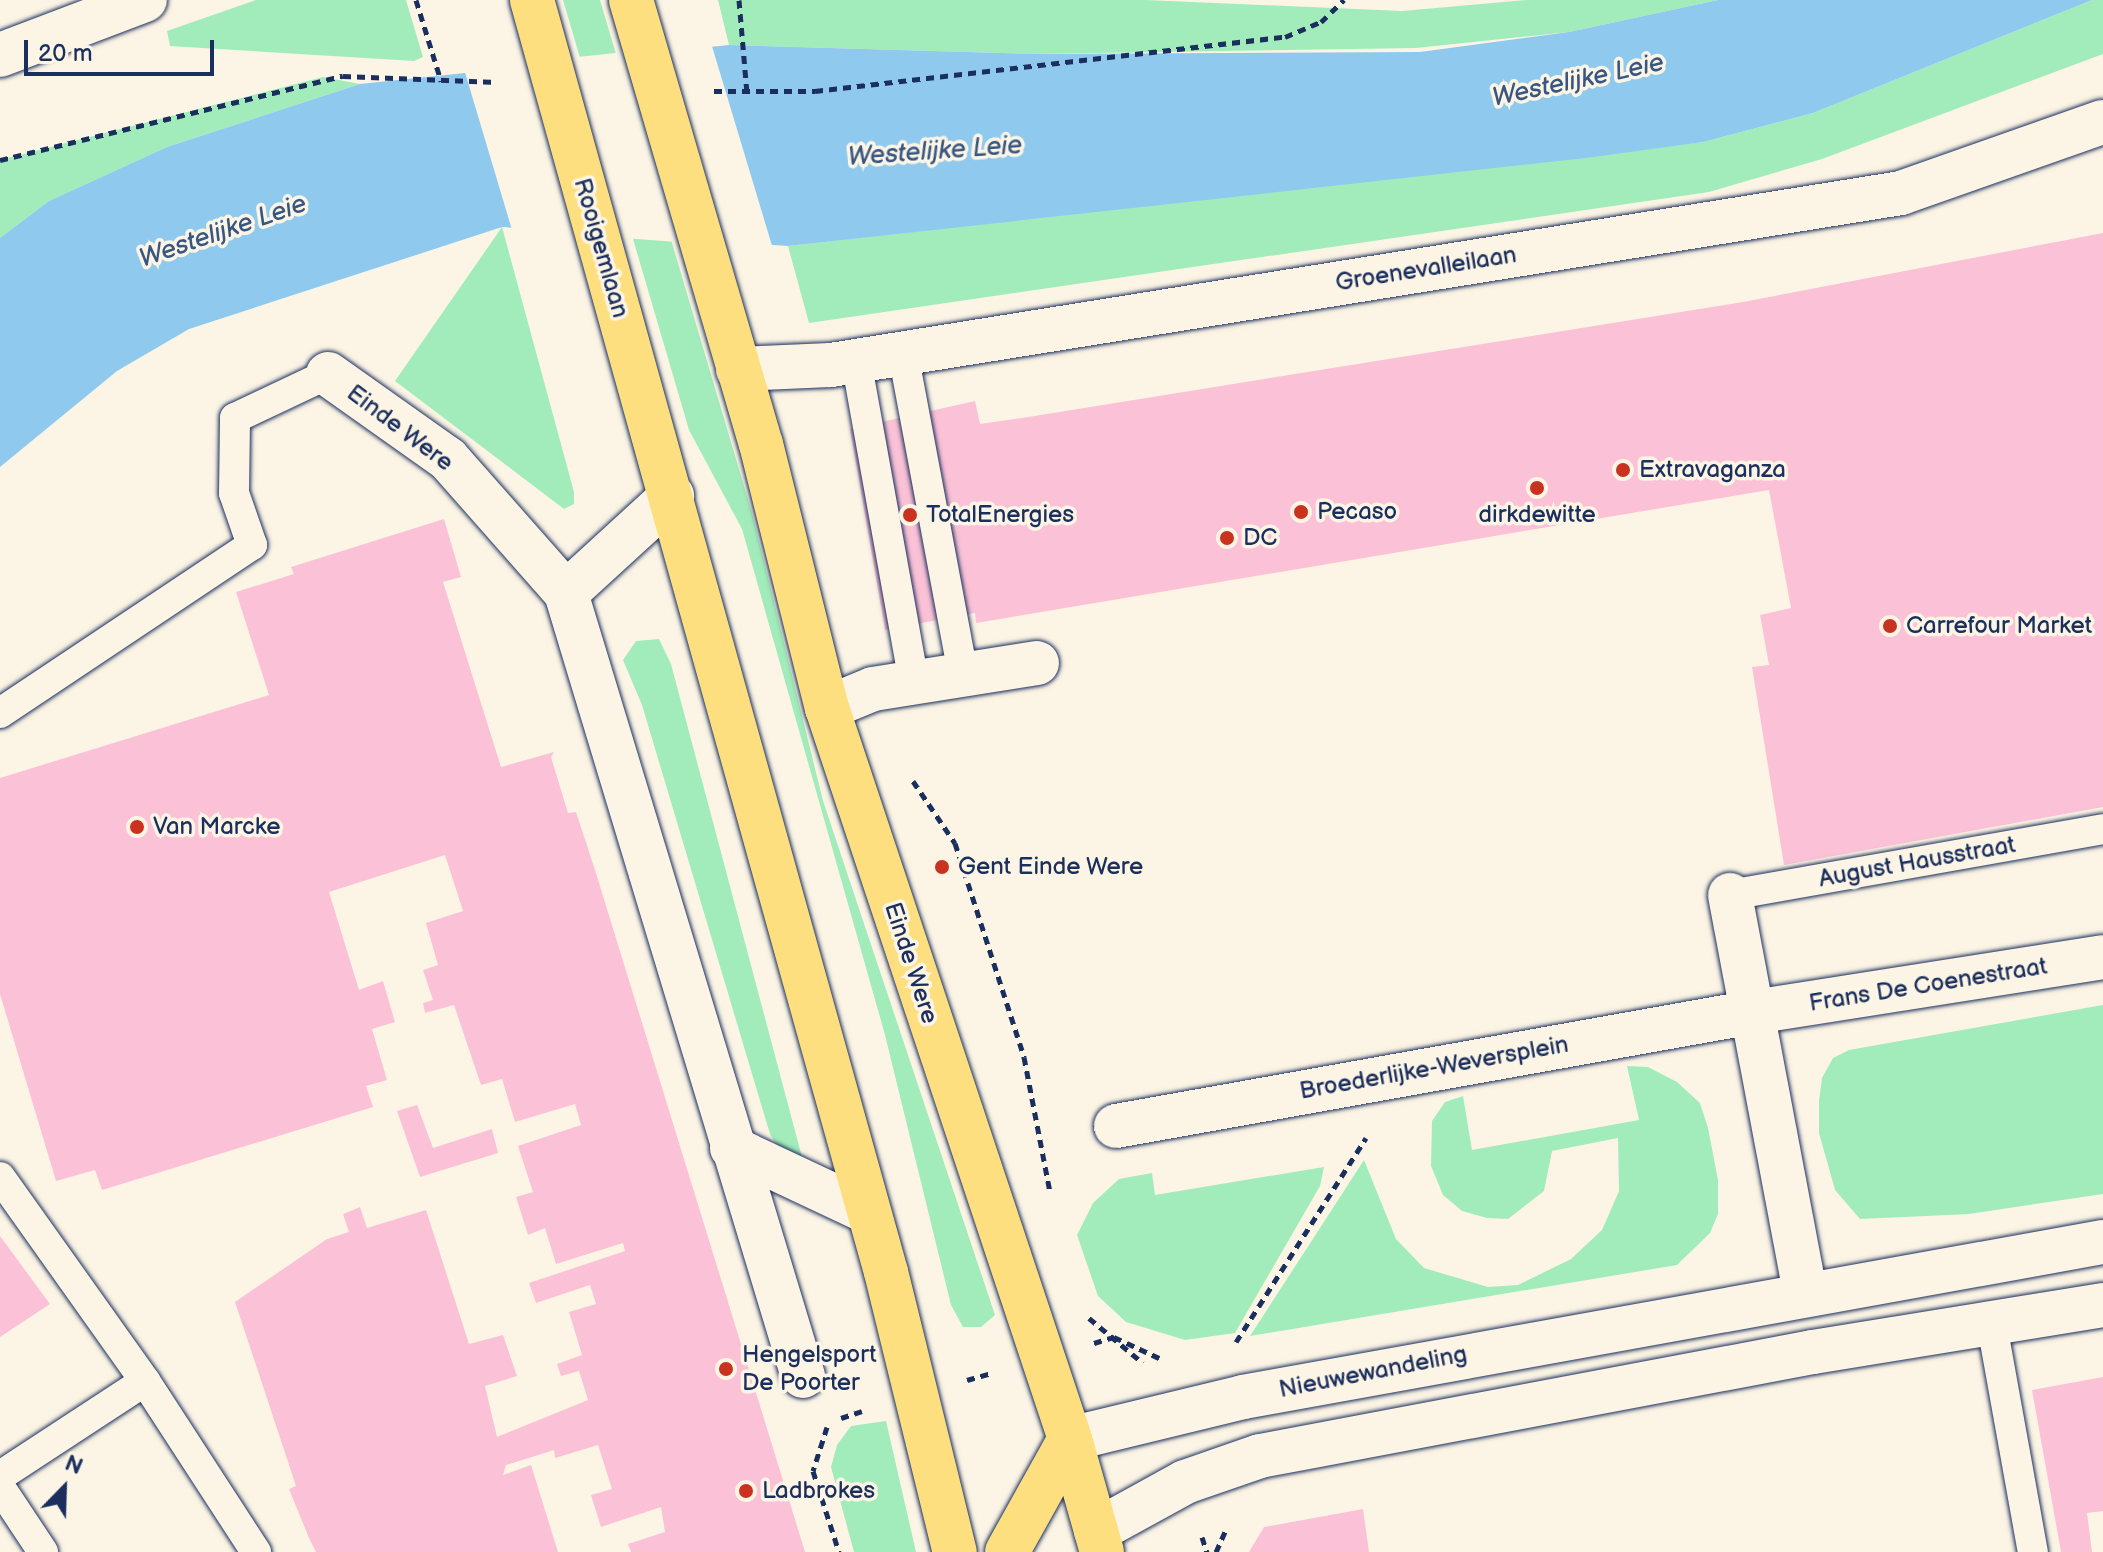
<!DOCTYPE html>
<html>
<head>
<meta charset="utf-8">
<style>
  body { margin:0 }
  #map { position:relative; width:2103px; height:1552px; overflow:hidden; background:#fcf5e5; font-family:"Balsamiq Sans",sans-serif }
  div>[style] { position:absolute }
  .green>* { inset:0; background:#a2ecbb }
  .water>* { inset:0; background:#8fc9ee }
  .pier>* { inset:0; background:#fcf5e5 }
  .building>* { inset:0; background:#fbc2d7 }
  .path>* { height:5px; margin-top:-2.5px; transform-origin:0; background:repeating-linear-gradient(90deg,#1b2f5e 0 8px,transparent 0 14px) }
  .roads { filter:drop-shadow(0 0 2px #1b2f5e) drop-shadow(0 0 2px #1b2f5e) }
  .lane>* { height:30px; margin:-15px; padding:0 15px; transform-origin:15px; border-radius:15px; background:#fcf5e5 }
  .street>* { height:44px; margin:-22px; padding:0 22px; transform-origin:22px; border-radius:22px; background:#fcf5e5 }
  .secondary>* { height:44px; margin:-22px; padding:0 22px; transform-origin:22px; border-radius:22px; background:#fcf5e5 }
  .primary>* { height:44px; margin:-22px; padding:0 22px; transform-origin:22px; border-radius:22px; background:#fedf80 }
  .dots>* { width:22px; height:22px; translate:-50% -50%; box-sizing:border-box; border:4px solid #fcf5e5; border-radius:50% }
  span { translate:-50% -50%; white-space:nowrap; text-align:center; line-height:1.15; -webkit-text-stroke:7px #fcf5e5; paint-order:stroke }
  .street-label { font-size:24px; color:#1b2f5e }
  .poi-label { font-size:24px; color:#1b2f5e }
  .left { translate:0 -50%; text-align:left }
  .water-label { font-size:26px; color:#385682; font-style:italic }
  .north { position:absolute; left:24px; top:1448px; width:80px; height:80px; -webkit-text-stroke:6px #fcf5e5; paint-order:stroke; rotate:23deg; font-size:22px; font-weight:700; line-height:32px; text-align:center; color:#1b2f5e }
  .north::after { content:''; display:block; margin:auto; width:28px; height:36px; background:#1b2f5e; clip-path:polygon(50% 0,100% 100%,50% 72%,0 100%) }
  .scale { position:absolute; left:24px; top:40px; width:190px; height:36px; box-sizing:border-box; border:4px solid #1b2f5e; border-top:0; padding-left:10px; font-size:24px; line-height:28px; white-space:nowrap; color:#1b2f5e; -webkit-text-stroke:6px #fcf5e5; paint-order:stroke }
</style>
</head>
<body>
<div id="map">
  <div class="green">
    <i style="clip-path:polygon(256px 0,406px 0,423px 57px,414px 61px,170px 46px,167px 31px)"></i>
    <i style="clip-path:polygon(563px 0,600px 0,752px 513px,823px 801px,995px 1315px,981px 1327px,963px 1327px,951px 1305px,885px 1035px,742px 529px,689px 430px)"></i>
    <i style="clip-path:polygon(718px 0,1146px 0,1402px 11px,1526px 0,1718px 0,1569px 32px,1416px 48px,1031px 54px,729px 45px)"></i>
    <i style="clip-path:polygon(2092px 0,2103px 0,2103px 54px,1822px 159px,1709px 192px,809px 323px,788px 246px,1703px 142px,1813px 113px)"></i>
    <i style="clip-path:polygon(323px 77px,360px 84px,167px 147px,49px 201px,0 238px,0 160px)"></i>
    <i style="clip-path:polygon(502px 227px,574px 492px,574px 504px,564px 509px,395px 381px)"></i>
    <i style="clip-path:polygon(659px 639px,671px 664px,803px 1161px,779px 1148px,770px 1134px,642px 705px,623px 660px,636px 641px)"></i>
    <i style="clip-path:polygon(2103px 1005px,2103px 1194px,1969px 1214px,1860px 1219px,1835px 1190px,1819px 1133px,1819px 1101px,1822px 1078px,1833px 1058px,1849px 1050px)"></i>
    <i style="clip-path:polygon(1627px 1066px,1648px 1067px,1677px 1082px,1700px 1103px,1708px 1128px,1718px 1180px,1718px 1214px,1710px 1233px,1677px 1265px,1250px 1336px,1364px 1160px,1396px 1239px,1424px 1268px,1488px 1287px,1518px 1285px,1571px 1259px,1602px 1230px,1619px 1191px,1618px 1138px,1552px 1151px,1544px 1191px,1508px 1219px,1487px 1218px,1462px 1211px,1443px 1195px,1431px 1166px,1432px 1121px,1445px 1102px,1463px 1096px,1472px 1150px,1639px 1120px)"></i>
    <i style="clip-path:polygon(1324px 1167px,1320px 1186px,1235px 1333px,1185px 1340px,1126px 1322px,1098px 1296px,1077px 1235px,1093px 1203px,1119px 1179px,1152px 1173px,1155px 1195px)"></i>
    <i style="clip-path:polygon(886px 1421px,916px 1552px,854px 1552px,831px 1467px,837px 1445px,851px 1426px)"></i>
  </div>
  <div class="water">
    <i style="clip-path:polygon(1718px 0,2092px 0,1813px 113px,1703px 142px,1586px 158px,788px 246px,502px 227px,189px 329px,117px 371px,0 467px,0 238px,49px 201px,167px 147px,360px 84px,729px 45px,1031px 54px,1420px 52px,1569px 32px)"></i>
  </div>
  <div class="pier">
    <i style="clip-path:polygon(711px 43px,773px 249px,512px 230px,464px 69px)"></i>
  </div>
  <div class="building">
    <i style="clip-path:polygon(2103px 233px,2103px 807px,1784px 865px,1752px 667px,1769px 665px,1760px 615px,1791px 608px,1769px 490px,976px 623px,975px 613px,885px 630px,850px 429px,975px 401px,980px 424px,1022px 418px,1743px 302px)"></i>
    <i style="clip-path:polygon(444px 519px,461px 577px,443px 582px,501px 767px,554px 752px,551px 757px,568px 813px,576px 812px,595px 870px,805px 1552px,631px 1552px,628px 1544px,665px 1532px,661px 1507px,601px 1527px,591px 1495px,612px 1489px,598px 1445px,555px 1458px,554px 1450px,506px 1465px,503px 1475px,531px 1465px,558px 1552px,316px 1552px,309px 1538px,289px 1489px,296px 1486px,235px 1302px,327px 1239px,349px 1232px,343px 1214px,360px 1207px,367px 1228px,426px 1210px,469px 1344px,503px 1335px,517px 1376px,485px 1386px,497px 1437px,588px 1400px,579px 1371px,561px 1376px,557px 1364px,582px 1355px,569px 1312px,596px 1304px,590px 1285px,536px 1303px,529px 1283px,625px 1251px,623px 1243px,556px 1264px,545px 1228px,528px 1235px,516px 1197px,533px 1192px,518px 1146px,581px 1125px,575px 1104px,515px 1122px,502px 1079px,481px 1085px,454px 1005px,425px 1013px,423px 1003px,433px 1000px,423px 970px,438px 965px,426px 923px,463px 911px,445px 855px,329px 892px,359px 990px,383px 981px,395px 1022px,372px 1029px,387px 1080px,366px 1086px,373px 1107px,102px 1190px,95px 1170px,56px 1181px,0 994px,0 778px,269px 695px,236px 592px,294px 574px,291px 567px)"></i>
    <i style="clip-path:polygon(417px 1105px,433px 1148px,492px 1129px,498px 1153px,420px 1177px,397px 1111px)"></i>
    <i style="clip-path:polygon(0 1236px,50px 1304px,0 1337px)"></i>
    <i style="clip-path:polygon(2103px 1377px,2103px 1511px,2087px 1513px,2092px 1552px,2061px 1552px,2032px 1390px)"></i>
    <i style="clip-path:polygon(1363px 1509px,1369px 1552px,1249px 1552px,1264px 1527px)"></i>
  </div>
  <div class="path">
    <i style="left:416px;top:0;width:85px;rotate:72.8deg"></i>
    <i style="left:739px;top:0;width:93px;rotate:85.1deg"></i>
    <i style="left:714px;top:91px;width:101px"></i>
    <i style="left:815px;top:91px;width:473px;rotate:-6.6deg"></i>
    <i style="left:1285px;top:37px;width:39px;rotate:-23deg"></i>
    <i style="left:1321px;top:22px;width:32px;rotate:-44deg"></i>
    <i style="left:0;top:160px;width:353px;rotate:-13.8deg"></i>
    <i style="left:343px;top:76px;width:154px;rotate:2.2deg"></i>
    <i style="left:913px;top:781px;width:75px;rotate:55.9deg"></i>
    <i style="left:955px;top:843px;width:225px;rotate:72.1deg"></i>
    <i style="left:1024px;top:1057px;width:137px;rotate:79.1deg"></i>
    <i style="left:1089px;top:1318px;width:70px;rotate:39.8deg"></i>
    <i style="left:1236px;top:1342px;width:242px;rotate:-57.5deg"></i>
    <i style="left:1094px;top:1343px;width:21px;rotate:-17deg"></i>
    <i style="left:1114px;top:1337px;width:50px;rotate:25deg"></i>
    <i style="left:967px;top:1380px;width:26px;rotate:-16deg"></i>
    <i style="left:841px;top:1418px;width:22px;rotate:-18deg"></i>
    <i style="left:827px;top:1427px;width:46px;rotate:107.7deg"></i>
    <i style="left:813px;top:1471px;width:85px;rotate:72.2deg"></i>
    <i style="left:1202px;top:1537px;width:16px;rotate:72deg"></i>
    <i style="left:1216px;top:1552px;width:27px;rotate:-66deg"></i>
  </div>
  <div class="roads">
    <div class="lane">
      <i style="left:903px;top:353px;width:327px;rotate:79.4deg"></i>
      <i style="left:856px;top:360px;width:327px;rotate:79.8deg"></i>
      <i style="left:0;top:713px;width:303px;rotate:-33.7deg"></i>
      <i style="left:252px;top:545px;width:55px;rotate:-109.1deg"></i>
      <i style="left:234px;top:493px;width:75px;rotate:-89.2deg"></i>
      <i style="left:235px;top:418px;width:103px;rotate:-25.3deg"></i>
      <i style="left:1730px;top:895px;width:379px;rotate:-10deg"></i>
      <i style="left:0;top:1177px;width:250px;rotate:54.6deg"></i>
      <i style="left:145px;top:1381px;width:204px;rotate:57deg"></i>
      <i style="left:1992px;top:1325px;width:231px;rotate:79.8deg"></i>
      <i style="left:0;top:1476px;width:173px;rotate:-33.2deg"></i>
      <i style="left:0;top:1487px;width:78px;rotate:56.5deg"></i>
    </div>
    <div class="street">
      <i style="left:0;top:55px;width:155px;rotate:-20.8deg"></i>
      <i style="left:738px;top:369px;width:93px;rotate:-2.5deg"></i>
      <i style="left:831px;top:365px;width:1084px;rotate:-9.13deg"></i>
      <i style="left:1901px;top:193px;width:214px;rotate:-19.4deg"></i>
      <i style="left:328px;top:374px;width:147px;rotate:35.3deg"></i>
      <i style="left:448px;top:459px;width:179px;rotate:48.6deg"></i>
      <i style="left:566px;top:593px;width:818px;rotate:73.16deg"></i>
      <i style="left:566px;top:593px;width:144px;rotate:-42.5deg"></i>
      <i style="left:827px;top:708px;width:50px;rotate:-22.4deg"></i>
      <i style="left:873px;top:689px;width:166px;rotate:-9deg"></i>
      <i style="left:1730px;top:895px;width:405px;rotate:79.3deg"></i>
      <i style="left:1116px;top:1126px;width:647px;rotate:-10.15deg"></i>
      <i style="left:1753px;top:1012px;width:354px;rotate:-8.9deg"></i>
      <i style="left:732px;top:1148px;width:146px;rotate:25.2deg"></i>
    </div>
    <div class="secondary">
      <i style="left:1070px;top:1439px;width:178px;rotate:-13.6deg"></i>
      <i style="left:1243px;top:1397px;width:874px;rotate:-10.22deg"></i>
      <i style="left:1096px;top:1531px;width:102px;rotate:-28.8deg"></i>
      <i style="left:1185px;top:1482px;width:79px;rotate:-19.1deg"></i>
      <i style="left:1260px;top:1456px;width:563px;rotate:-10.65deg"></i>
      <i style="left:1813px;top:1352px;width:294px;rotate:-9.2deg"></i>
    </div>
    <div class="primary">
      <i style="left:532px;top:0;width:1320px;rotate:74.45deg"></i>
      <i style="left:886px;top:1272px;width:288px;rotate:76.2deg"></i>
      <i style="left:631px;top:0;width:463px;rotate:73.7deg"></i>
      <i style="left:761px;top:444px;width:272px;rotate:76deg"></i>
      <i style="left:827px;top:708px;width:770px;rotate:71.61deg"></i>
      <i style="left:1070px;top:1439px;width:117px;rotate:74.2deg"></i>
      <i style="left:1007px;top:1552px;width:129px;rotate:-60.9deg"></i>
    </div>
  </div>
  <div class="dots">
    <i style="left:1623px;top:470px;background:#c8321e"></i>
    <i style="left:1537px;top:488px;background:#c8321e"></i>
    <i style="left:1301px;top:512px;background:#c8321e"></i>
    <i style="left:910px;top:515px;background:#c8321e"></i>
    <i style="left:1227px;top:538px;background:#c8321e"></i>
    <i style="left:1890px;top:626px;background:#c8321e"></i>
    <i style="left:137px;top:827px;background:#c8321e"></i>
    <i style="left:942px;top:867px;background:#c8321e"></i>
    <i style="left:726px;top:1369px;background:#c8321e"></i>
    <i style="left:746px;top:1491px;background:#c8321e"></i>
  </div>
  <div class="street-label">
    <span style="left:601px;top:248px;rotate:74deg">Rooigemlaan</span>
    <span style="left:1426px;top:269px;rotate:-9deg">Groenevalleilaan</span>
    <span style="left:400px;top:428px;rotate:37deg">Einde Were</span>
    <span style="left:1917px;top:862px;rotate:-10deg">August Hausstraat</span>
    <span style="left:911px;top:963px;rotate:72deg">Einde Were</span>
    <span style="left:1928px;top:985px;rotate:-9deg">Frans De Coenestraat</span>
    <span style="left:1434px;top:1068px;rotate:-10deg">Broederlijke-Weversplein</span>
    <span style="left:1373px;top:1372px;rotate:-11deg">Nieuwewandeling</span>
  </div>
  <div class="poi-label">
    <span class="left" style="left:1639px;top:470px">Extravaganza</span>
    <span class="left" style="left:1317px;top:512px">Pecaso</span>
    <span class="left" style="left:926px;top:515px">TotalEnergies</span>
    <span style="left:1537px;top:515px">dirkdewitte</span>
    <span class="left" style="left:1243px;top:538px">DC</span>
    <span class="left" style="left:1906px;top:626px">Carrefour Market</span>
    <span class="left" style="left:153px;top:827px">Van Marcke</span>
    <span class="left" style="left:958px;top:867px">Gent Einde Were</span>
    <span class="left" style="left:742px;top:1369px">Hengelsport<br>De Poorter</span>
    <span class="left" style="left:762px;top:1491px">Ladbrokes</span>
  </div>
  <div class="water-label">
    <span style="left:1578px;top:81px;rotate:-12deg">Westelijke Leie</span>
    <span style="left:935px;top:152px;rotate:-4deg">Westelijke Leie</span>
    <span style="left:223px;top:232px;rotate:-19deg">Westelijke Leie</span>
  </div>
  <div class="north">N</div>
  <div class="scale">20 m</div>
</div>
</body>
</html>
